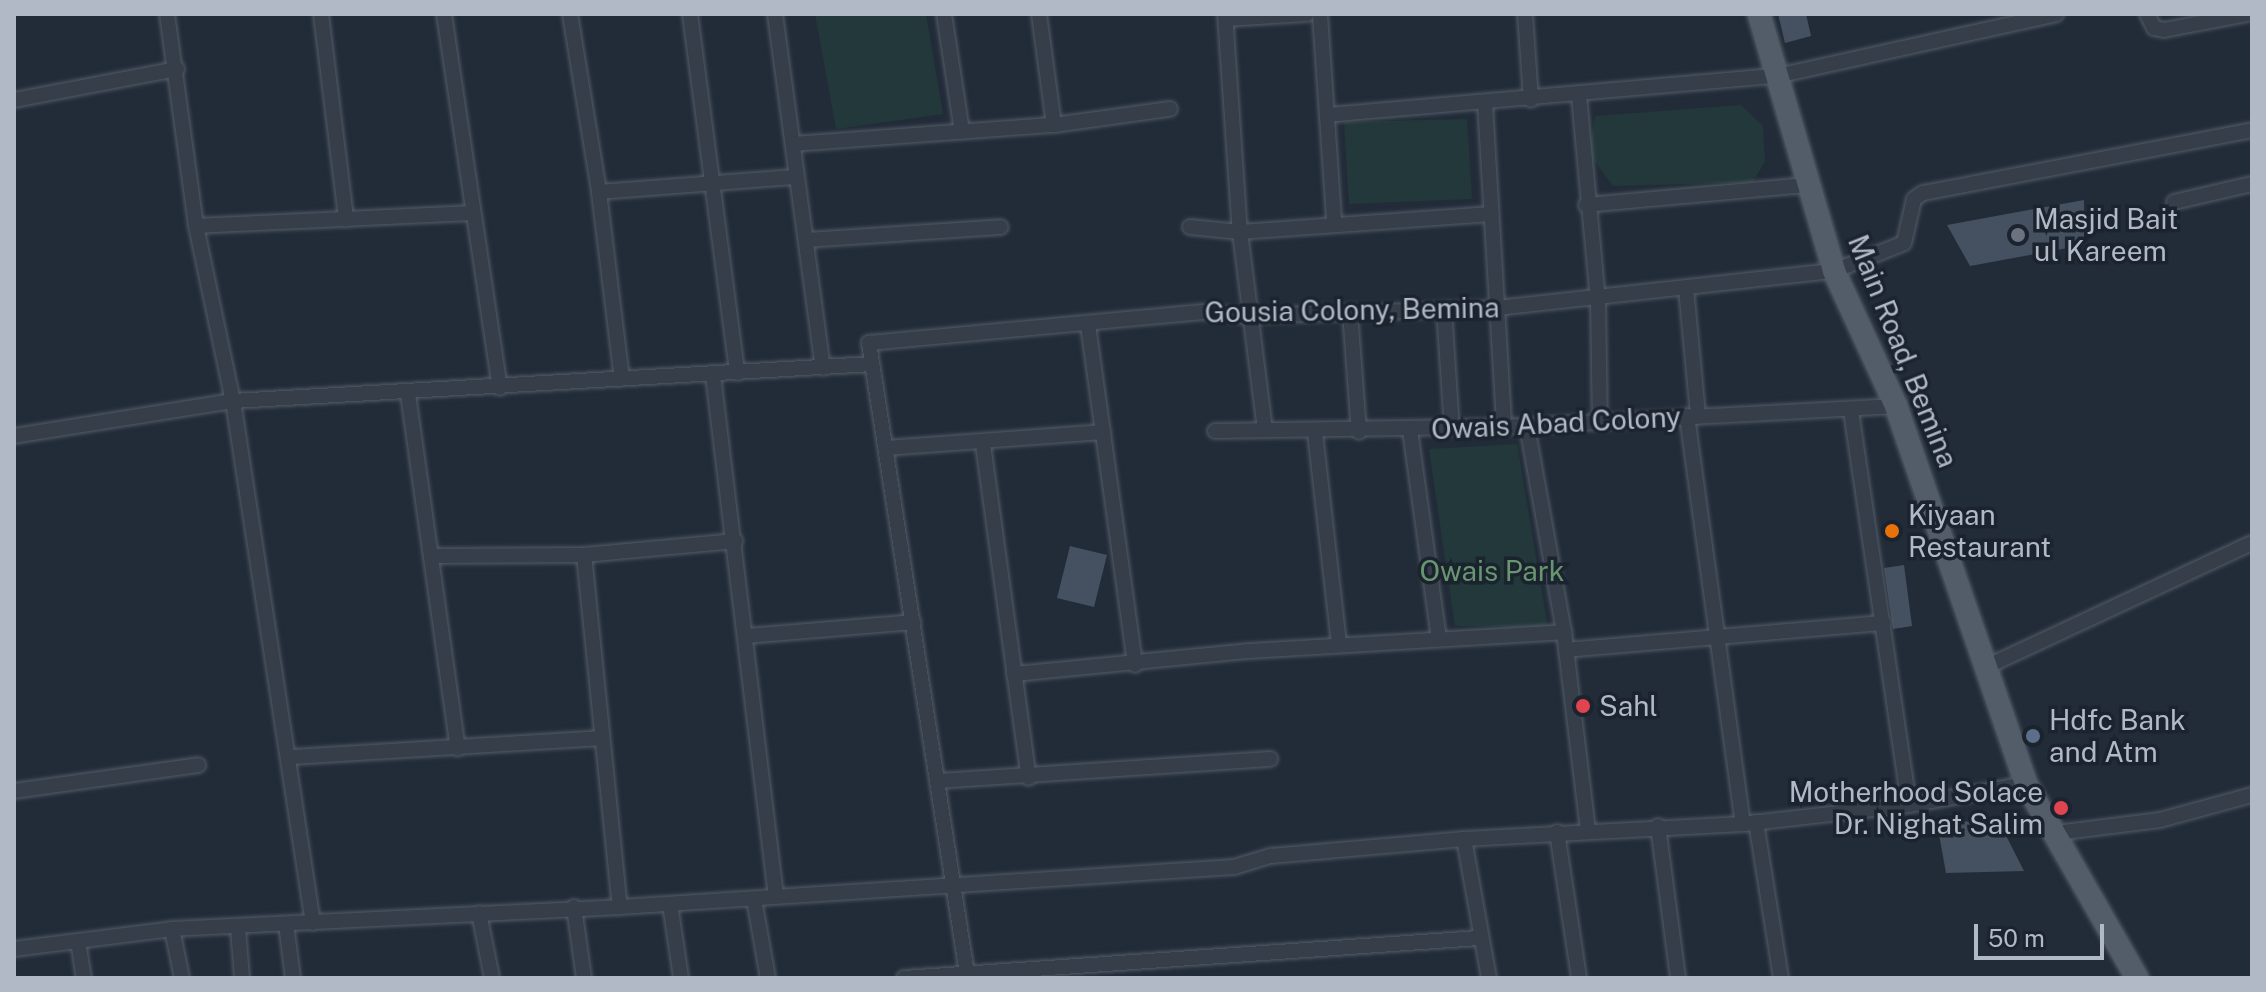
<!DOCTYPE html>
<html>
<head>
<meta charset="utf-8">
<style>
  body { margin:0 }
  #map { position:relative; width:2266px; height:992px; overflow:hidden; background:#222c39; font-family:"Public Sans",sans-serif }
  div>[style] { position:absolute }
  .green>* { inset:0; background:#23383a }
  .building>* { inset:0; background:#455160 }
  .roads { filter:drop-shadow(0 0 2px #535c67) drop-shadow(0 0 2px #535c67) }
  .street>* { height:14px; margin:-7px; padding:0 7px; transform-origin:7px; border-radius:7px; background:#353e49 }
  .primary>* { height:22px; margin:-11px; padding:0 11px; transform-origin:11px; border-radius:11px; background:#535d69 }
  .dots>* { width:22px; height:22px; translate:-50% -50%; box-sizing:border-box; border:4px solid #1b232e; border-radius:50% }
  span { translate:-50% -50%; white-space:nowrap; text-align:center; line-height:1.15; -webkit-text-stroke:7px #1b232e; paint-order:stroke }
  .poi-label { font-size:28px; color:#b0b9c5 }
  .left { translate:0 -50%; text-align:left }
  .right { translate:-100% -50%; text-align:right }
  .street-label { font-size:28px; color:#b0b9c5 }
  .park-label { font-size:28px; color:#689671 }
  .frame { position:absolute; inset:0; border:16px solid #b0b9c5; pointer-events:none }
  .scale { position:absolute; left:1974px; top:924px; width:130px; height:36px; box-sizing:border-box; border:4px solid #b0b9c5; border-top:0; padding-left:10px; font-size:24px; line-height:28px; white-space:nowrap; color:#b0b9c5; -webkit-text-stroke:6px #1b232e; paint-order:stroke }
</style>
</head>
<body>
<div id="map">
  <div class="green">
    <i style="clip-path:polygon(815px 14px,926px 14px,943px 114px,836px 129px)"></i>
    <i style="clip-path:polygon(1741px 105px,1763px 126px,1765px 161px,1753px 182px,1613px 186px,1589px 154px,1595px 116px)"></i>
    <i style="clip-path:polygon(1467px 119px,1472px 199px,1349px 204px,1344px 122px)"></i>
    <i style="clip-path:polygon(1517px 444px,1548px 627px,1455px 626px,1429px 449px)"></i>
  </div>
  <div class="building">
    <i style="clip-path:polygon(1778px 14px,1806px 14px,1811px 36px,1785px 43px)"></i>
    <i style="clip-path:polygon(2084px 200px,2084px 245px,1970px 266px,1947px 225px)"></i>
    <i style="clip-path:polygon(1070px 546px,1107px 555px,1094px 607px,1057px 598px)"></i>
    <i style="clip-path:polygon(1904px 565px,1912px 626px,1893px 629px,1884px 568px)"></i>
    <i style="clip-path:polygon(1998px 820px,2024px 871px,1946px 873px,1937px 823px)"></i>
  </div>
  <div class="roads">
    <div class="street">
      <i style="left:167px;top:14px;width:214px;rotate:82.2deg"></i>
      <i style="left:196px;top:226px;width:179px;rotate:78.1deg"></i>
      <i style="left:233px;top:401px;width:528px;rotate:81.29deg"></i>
      <i style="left:321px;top:14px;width:207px;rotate:83deg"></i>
      <i style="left:444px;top:14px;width:378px;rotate:81.5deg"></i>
      <i style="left:570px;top:14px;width:180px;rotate:80.7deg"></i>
      <i style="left:599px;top:192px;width:188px;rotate:83deg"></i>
      <i style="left:690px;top:14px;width:362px;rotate:82.5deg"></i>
      <i style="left:775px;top:14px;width:357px;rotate:82.3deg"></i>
      <i style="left:944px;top:14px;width:119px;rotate:81.3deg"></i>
      <i style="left:1039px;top:14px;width:112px;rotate:82.3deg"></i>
      <i style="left:1225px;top:14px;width:219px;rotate:86.1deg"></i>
      <i style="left:1240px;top:232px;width:199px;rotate:82.8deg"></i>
      <i style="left:1320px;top:14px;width:208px;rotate:86.1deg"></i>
      <i style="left:1525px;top:14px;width:86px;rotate:86deg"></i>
      <i style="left:2147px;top:14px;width:16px;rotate:63deg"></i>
      <i style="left:2154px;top:28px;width:10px;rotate:11deg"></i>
      <i style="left:2164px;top:30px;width:85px;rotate:-10.9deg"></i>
      <i style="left:1226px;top:19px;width:81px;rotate:-3.5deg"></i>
      <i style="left:1579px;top:96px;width:205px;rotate:84.7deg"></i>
      <i style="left:1598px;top:300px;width:121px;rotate:89.1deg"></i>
      <i style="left:14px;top:100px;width:166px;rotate:-10.8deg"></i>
      <i style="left:1485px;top:103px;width:322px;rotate:86.6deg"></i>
      <i style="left:1327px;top:115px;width:452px;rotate:-5deg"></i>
      <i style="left:1777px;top:76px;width:286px;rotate:-12.5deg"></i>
      <i style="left:793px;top:144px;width:262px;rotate:-4.2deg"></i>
      <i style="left:1054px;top:125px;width:117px;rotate:-7.9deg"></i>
      <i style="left:599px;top:192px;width:198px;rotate:-4.4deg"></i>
      <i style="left:2174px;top:202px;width:80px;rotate:-13deg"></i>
      <i style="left:1586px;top:205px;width:220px;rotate:-5.2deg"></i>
      <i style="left:196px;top:226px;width:275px;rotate:-2.7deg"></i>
      <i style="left:1190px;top:227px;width:50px;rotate:5.7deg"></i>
      <i style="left:1240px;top:232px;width:252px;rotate:-4.1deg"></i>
      <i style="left:806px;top:240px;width:195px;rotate:-3.8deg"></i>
      <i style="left:1686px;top:288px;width:129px;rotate:84.6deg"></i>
      <i style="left:1444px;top:309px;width:119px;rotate:86.2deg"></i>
      <i style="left:1350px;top:312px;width:120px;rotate:85.7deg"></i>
      <i style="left:1088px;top:325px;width:343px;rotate:82.1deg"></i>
      <i style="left:713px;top:375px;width:525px;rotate:83.11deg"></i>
      <i style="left:408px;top:394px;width:358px;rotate:82deg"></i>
      <i style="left:1851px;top:411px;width:398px;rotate:81.6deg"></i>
      <i style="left:1687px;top:416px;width:412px;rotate:82.2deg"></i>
      <i style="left:1527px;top:426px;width:209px;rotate:79.8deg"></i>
      <i style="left:1564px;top:632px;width:198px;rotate:83.1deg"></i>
      <i style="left:1410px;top:430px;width:211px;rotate:82.1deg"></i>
      <i style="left:1215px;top:431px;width:312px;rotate:-0.9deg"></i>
      <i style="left:1527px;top:426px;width:370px;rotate:-3.1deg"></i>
      <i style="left:1315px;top:433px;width:212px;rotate:83.5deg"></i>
      <i style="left:14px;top:436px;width:222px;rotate:-9.1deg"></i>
      <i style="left:233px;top:401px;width:640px;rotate:-3.31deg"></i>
      <i style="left:983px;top:444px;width:337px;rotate:82.2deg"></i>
      <i style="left:886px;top:448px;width:218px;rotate:-4.2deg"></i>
      <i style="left:584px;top:555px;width:354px;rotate:84.2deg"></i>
      <i style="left:431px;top:556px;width:153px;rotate:-0.4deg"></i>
      <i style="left:584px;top:555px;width:152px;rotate:-5.3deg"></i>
      <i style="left:748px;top:636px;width:166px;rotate:-4.8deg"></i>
      <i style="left:1566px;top:650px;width:319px;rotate:-4.9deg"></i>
      <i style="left:1986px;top:667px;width:293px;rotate:-25deg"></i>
      <i style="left:1014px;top:674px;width:235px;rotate:-5.6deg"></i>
      <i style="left:1248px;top:651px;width:317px;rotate:-3.4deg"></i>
      <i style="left:291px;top:757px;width:310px;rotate:-3.5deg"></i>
      <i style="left:937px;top:781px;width:334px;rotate:-3.8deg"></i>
      <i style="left:14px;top:791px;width:186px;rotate:-8deg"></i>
      <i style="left:1756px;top:822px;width:158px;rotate:80.9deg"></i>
      <i style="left:1658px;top:826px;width:153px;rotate:82.5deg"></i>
      <i style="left:1557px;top:832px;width:148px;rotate:81.4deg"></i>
      <i style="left:2056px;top:833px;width:105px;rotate:-7.1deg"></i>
      <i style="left:2160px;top:820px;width:95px;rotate:-15.2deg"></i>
      <i style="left:1464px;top:839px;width:141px;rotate:79.8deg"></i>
      <i style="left:754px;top:899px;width:80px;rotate:80deg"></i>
      <i style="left:670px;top:904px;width:75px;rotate:81.5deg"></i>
      <i style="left:574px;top:907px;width:72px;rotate:82deg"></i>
      <i style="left:479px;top:913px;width:66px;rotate:78.7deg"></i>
      <i style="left:286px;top:924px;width:54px;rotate:82.6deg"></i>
      <i style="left:238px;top:928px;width:50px;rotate:85.4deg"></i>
      <i style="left:172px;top:929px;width:50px;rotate:78.5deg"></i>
      <i style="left:78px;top:941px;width:37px;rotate:81deg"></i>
      <i style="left:14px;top:949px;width:159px;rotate:-7.2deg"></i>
      <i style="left:172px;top:929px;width:449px;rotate:-2.8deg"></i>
      <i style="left:620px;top:907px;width:615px;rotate:-3.73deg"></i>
      <i style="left:1234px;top:867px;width:39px;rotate:-17deg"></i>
      <i style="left:1271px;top:856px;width:194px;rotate:-5deg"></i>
      <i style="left:1464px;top:839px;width:279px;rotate:-3.1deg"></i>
      <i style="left:1743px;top:824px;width:167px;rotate:-6.5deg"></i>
      <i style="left:1909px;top:805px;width:119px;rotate:-10.2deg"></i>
      <i style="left:967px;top:974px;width:639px;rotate:-98.83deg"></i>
      <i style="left:869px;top:343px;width:335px;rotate:-5.3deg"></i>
      <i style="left:1203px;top:312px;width:45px;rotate:5.1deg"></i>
      <i style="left:1248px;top:316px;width:249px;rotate:-1.8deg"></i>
      <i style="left:1497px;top:308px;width:339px;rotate:-6.3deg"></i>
      <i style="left:1834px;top:271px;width:75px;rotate:-21.8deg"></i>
      <i style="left:1904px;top:243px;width:45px;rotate:-77.2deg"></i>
      <i style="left:1914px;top:199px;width:11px;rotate:-34deg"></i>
      <i style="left:1923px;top:193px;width:335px;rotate:-10.8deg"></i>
      <i style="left:904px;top:978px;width:576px;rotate:-3.98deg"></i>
    </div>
    <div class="primary">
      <i style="left:1759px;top:14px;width:268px;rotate:73.7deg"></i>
      <i style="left:1834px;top:271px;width:149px;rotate:65.3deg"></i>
      <i style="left:1896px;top:406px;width:400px;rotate:71deg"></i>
      <i style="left:2026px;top:784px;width:224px;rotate:60.2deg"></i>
    </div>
  </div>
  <div class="dots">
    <i style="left:2018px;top:235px;background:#6b7280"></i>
    <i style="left:1892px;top:531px;background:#e8710a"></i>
    <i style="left:1583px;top:706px;background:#e0444e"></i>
    <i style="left:2033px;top:736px;background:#5c6f8a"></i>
    <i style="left:2061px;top:808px;background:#e0444e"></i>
  </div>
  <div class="poi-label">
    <span class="left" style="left:2034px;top:235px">Masjid Bait<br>ul Kareem</span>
    <span class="left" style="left:1908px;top:531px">Kiyaan<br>Restaurant</span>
    <span class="left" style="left:1599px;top:706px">Sahl</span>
    <span class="left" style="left:2049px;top:736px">Hdfc Bank<br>and Atm</span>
    <span class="right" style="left:2043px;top:808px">Motherhood Solace<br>Dr. Nighat Salim</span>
  </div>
  <div class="street-label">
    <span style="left:1352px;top:310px;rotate:-1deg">Gousia Colony, Bemina</span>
    <span style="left:1903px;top:351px;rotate:68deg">Main Road, Bemina</span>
    <span style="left:1556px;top:423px;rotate:-3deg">Owais Abad Colony</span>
  </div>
  <div class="park-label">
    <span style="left:1492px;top:571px">Owais Park</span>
  </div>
  <div class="frame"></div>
  <div class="scale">50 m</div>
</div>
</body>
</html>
